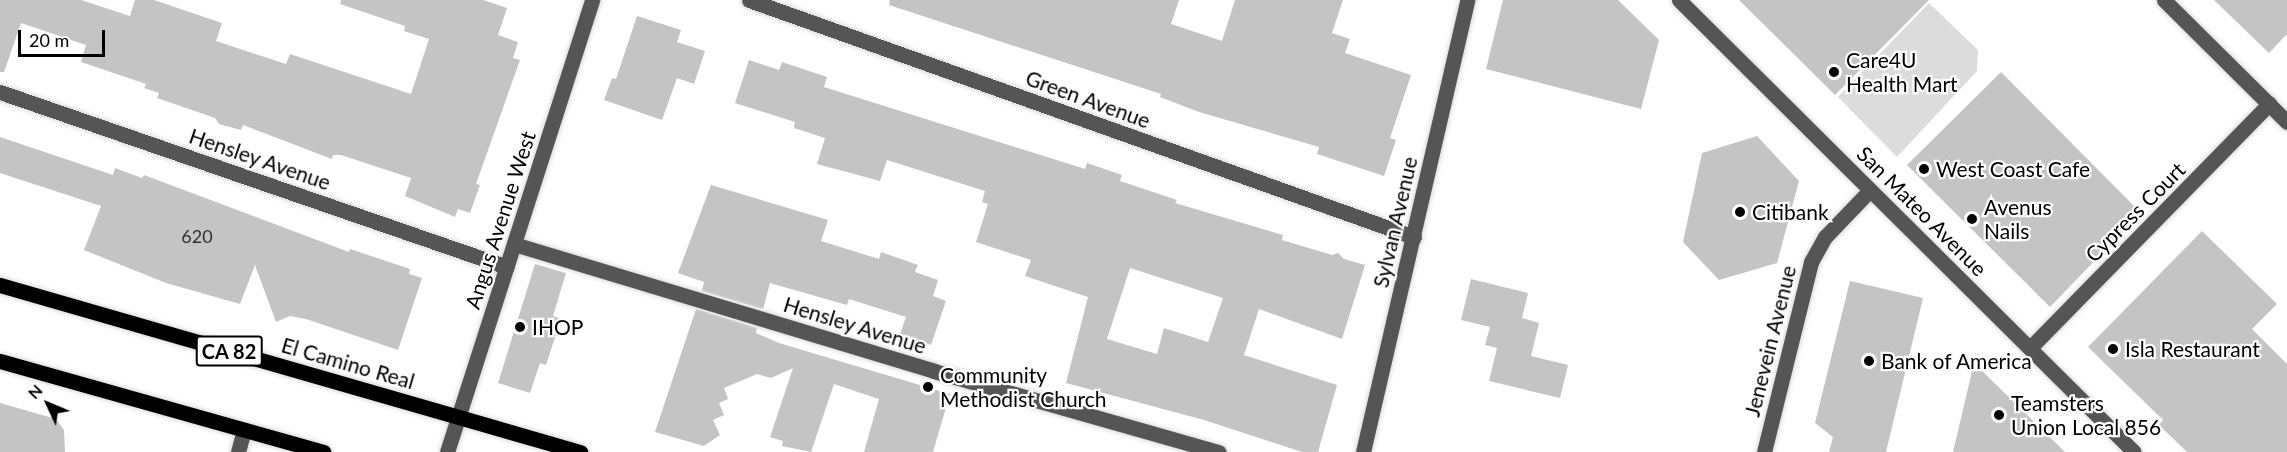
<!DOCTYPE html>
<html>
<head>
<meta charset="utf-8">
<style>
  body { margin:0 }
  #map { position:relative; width:2287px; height:452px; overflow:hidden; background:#fff; font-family:Lato,sans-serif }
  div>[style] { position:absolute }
  .green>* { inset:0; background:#dcdcdc }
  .building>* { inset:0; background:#c4c4c4 }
  .roads { filter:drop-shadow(0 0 2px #dbdbdb) drop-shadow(0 0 2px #dbdbdb) }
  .minor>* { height:15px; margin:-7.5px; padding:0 7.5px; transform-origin:7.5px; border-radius:7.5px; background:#555 }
  .major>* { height:15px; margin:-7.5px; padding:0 7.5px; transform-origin:7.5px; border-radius:7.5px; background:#000 }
  .dots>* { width:16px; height:16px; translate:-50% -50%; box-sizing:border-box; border:3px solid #fff; border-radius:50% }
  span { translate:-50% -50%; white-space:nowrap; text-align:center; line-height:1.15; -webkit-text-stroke:4.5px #fff; paint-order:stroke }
  .number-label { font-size:18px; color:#313131 }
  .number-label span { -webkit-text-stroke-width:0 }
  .shield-label span { padding:2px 4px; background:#fff; border:2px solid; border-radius:4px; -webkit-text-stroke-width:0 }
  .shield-label { font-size:20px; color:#000; font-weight:700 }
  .poi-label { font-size:21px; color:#000 }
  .left { translate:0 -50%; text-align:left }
  .street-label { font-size:21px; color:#000 }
  .north { position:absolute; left:18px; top:374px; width:60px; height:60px; -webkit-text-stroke:4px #fff; paint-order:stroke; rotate:314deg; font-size:16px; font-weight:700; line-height:24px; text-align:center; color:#000 }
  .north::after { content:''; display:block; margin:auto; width:21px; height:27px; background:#000; clip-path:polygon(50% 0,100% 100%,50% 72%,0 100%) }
  .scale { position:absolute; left:18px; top:30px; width:87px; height:27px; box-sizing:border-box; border:3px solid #000; border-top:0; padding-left:8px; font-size:18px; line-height:21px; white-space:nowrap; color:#000; -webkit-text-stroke:4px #fff; paint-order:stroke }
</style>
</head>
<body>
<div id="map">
  <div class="green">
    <i style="clip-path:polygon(1929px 3px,1978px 50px,1977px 71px,1897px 157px,1838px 97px)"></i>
  </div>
  <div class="building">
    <i style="clip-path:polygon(0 0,81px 0,130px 16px,135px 0,154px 0,222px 23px,216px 41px,286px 64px,290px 54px,411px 94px,429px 39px,404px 31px,405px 26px,340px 4px,341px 0,483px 0,507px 8px,498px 35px,518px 42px,513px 58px,520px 60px,476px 184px,480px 185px,470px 213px,458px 209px,455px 217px,405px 196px,411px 178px,341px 155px,333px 155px,332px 159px,243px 125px,241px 130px,219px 124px,215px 118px,157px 98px,159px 93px,144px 88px,146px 84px,81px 62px,86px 45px,21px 23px,4px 72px,0 72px)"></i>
    <i style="clip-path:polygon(890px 0,1179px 0,1171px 24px,1222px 41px,1235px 0,1343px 0,1332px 33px,1350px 39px,1345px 53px,1411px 75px,1390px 138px,1396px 140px,1384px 176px,1317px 154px,1319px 147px,1199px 112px,1160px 97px,1161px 94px,889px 5px)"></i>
    <i style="clip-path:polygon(1503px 0,1618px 0,1659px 40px,1641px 109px,1486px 69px)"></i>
    <i style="clip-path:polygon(1739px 0,1929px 0,1835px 95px)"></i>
    <i style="clip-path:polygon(2214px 0,2287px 0,2287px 34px,2269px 53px)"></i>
    <i style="clip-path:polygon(637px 16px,681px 30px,677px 42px,705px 51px,694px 84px,677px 78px,662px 120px,604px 100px,612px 78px,616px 79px)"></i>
    <i style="clip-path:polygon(evenodd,749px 60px,779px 70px,782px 62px,827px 77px,824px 87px,1085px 169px,1087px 163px,1122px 175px,1120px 181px,1177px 200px,1175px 203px,1283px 235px,1282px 240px,1332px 255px,1338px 253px,1344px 259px,1365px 265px,1342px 339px,1259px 309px,1244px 355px,1337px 385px,1318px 452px,1302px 452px,1204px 420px,1066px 383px,1088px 297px,1025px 276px,1031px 260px,976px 242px,988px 204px,982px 202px,985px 191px,887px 160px,880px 181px,817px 164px,825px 138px,794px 128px,795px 122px,735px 103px,749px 60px,1130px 268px,1223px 298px,1208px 342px,1164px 328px,1157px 354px,1107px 339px,1130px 268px)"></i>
    <i style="clip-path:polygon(2001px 72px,2141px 213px,2050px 307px,1907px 165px)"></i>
    <i style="clip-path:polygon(1757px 136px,1799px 181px,1777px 263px,1719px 280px,1683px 242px,1702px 153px)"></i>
    <i style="clip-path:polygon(0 137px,113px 175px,115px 168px,142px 178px,144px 175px,349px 252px,350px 249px,410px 269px,409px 274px,422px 278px,398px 350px,306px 319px,290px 316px,276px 322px,255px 265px,240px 304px,166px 283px,84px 250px,101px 206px,0 173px)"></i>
    <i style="clip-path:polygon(711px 185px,828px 220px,821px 241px,879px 259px,881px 252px,918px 265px,915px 272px,938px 280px,933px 296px,946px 301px,931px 345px,900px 334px,906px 317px,849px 299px,847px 305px,770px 283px,763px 309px,702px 291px,704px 282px,678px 273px)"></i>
    <i style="clip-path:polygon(2202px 231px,2277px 304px,2252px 329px,2287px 364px,2287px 452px,2187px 452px,2159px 425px,2163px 420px,2088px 347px)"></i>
    <i style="clip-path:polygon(535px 264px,566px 273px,553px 316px,561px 319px,546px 365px,540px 363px,530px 393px,498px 383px)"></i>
    <i style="clip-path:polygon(1471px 279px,1528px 293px,1522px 318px,1539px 323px,1531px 356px,1568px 365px,1560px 398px,1489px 381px,1497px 348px,1485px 345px,1490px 327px,1461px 320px)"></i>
    <i style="clip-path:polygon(1850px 281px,1923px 298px,1886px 452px,1829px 452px,1833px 437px,1815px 423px)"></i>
    <i style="clip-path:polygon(696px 309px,757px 328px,756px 333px,779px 343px,950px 394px,933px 452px,864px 452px,879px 399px,834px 384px,811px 452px,782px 446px,783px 441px,770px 437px,793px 368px,771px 378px,757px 374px,724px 388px,728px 399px,719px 403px,724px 415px,713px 420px,720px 435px,704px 446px,655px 432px)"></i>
    <i style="clip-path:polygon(1974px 363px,2065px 452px,1953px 452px)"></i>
    <i style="clip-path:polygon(0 403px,56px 419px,64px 430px,65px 452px,0 452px)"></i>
  </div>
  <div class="roads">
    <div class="minor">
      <i style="left:749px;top:0;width:706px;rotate:19.62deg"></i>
      <i style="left:1679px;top:0;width:641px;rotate:44.81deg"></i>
      <i style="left:2164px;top:0;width:173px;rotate:44.8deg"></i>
      <i style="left:0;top:92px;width:536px;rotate:19.04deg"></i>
      <i style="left:514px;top:244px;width:439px;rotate:16.8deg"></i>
      <i style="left:934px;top:371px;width:296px;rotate:15.9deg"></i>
      <i style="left:2030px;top:348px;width:342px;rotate:-45.6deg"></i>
      <i style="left:238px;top:452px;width:23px;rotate:-75deg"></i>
      <i style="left:447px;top:452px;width:475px;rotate:-72.2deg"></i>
      <i style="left:1363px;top:452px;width:464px;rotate:-77deg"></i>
      <i style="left:1764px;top:452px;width:196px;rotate:-76.1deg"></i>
      <i style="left:1811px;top:262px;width:29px;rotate:-61deg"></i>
      <i style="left:1825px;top:237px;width:65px;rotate:-46.2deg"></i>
    </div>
    <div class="major">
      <i style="left:0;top:285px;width:604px;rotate:16.06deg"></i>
      <i style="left:0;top:361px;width:336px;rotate:15.7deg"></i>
    </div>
  </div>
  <div class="dots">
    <i style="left:1834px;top:72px;background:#000"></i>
    <i style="left:1924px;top:169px;background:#000"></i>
    <i style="left:1740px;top:212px;background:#000"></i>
    <i style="left:1972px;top:219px;background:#000"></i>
    <i style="left:520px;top:327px;background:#000"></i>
    <i style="left:2113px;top:349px;background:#000"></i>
    <i style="left:1869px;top:361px;background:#000"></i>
    <i style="left:928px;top:387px;background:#000"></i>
    <i style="left:1999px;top:415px;background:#000"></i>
  </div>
  <div class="number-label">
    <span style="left:197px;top:236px">620</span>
  </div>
  <div class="shield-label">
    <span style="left:229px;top:351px">CA 82</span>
  </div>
  <div class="poi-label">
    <span class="left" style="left:1846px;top:72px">Care4U<br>Health Mart</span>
    <span class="left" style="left:1936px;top:169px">West Coast Cafe</span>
    <span class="left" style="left:1984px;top:219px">Avenus<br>Nails</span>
    <span class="left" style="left:1752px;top:212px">Citibank</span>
    <span class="left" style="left:532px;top:327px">IHOP</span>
    <span class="left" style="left:2125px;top:349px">Isla Restaurant</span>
    <span class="left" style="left:1881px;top:361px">Bank of America</span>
    <span class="left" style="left:940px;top:387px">Community<br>Methodist Church</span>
    <span class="left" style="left:2011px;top:415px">Teamsters<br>Union Local 856</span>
  </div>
  <div class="street-label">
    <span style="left:1088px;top:99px;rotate:20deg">Green Avenue</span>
    <span style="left:260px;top:159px;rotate:19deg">Hensley Avenue</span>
    <span style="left:1922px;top:211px;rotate:45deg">San Mateo Avenue</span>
    <span style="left:2135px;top:212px;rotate:-45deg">Cypress Court</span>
    <span style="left:500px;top:220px;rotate:-72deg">Angus Avenue West</span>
    <span style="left:1395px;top:222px;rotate:-77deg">Sylvan Avenue</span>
    <span style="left:855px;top:325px;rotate:17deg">Hensley Avenue</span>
    <span style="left:1770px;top:341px;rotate:-76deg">Jenevein Avenue</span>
    <span style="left:348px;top:363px;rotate:16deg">El Camino Real</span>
  </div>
  <div class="north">N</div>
  <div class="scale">20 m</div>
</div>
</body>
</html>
